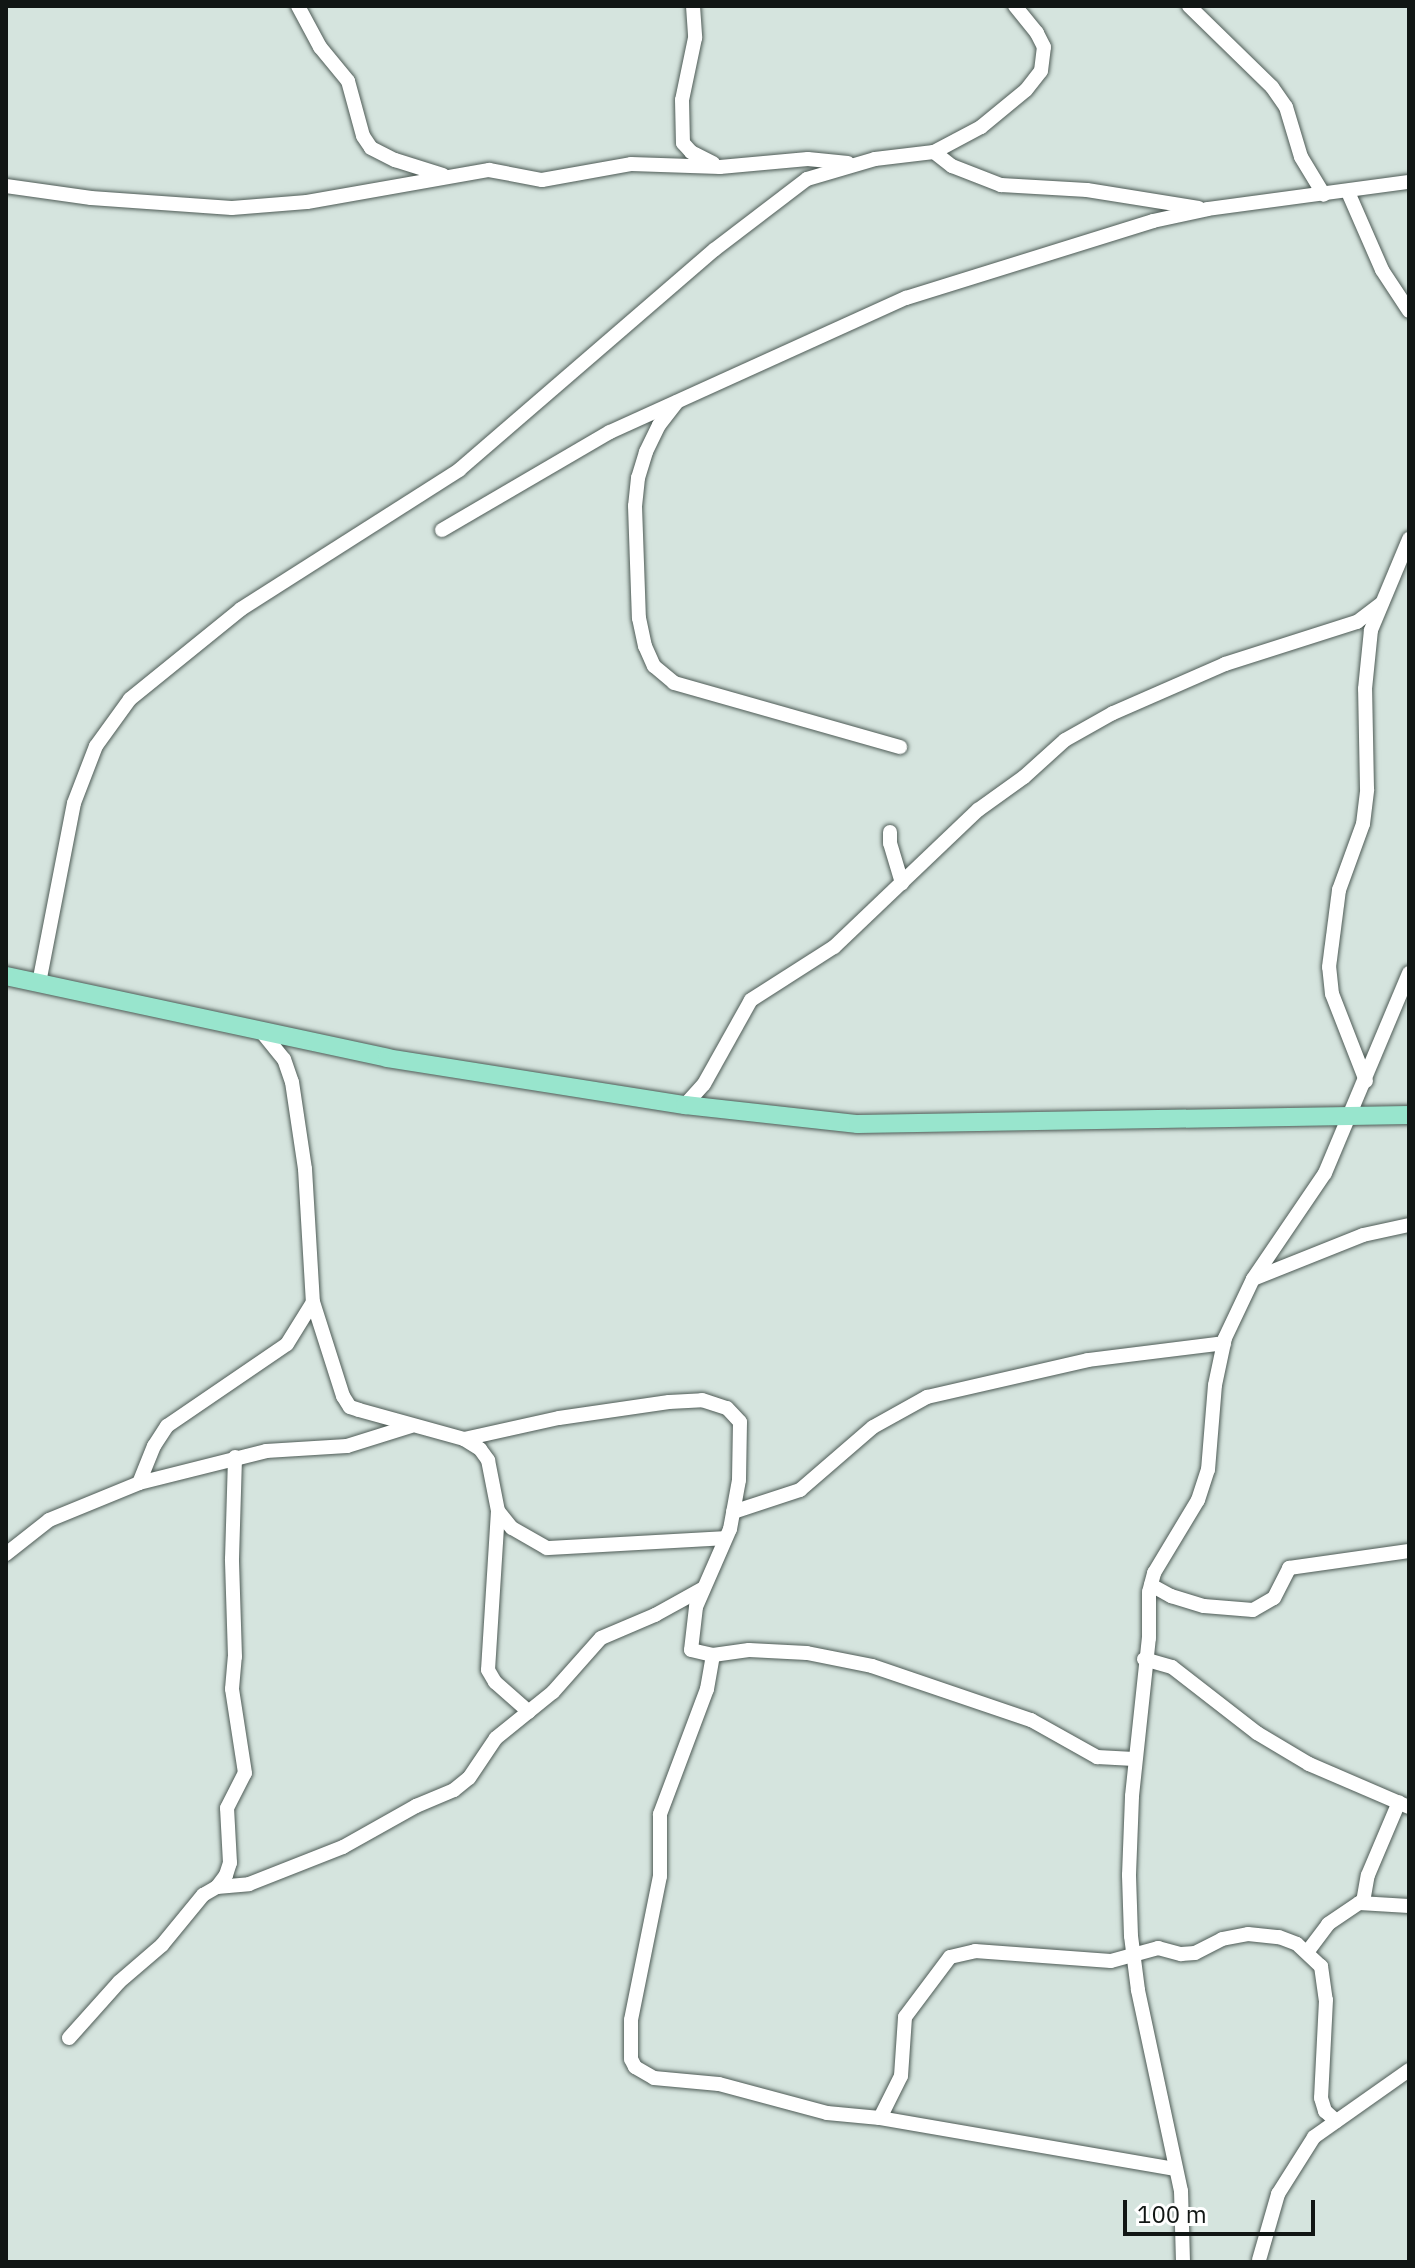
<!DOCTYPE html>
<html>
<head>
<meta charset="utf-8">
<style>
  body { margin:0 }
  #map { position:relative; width:1415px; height:2268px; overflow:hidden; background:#d5e4de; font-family:"IBM Plex Sans",sans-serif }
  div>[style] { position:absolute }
  .roads { filter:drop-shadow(0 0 2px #4e5b56) drop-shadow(0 0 2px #4e5b56) }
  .minor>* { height:14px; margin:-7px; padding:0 7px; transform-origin:7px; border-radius:7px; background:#fff }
  .major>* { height:18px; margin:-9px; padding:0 9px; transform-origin:9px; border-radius:9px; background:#98e5cd }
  span { translate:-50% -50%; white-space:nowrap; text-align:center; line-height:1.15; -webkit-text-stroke:8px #fff; paint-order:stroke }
  .frame { position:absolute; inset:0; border:8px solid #111614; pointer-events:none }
  .scale { position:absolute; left:1123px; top:2200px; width:192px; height:36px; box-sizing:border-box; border:4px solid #111614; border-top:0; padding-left:10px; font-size:24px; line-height:28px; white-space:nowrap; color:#111614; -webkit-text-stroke:6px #fff; paint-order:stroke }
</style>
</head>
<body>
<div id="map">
  <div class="roads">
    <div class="minor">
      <i style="left:298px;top:6px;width:47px;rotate:61.8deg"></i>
      <i style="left:320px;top:47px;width:44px;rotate:50.5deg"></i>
      <i style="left:348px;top:81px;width:57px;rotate:74.7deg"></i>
      <i style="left:363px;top:136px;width:14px;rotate:56deg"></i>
      <i style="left:371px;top:148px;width:27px;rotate:27deg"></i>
      <i style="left:395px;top:160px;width:50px;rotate:17.4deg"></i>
      <i style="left:693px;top:6px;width:32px;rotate:86deg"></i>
      <i style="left:695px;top:38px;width:63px;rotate:101.8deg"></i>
      <i style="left:682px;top:100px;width:43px;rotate:88.7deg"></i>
      <i style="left:683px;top:143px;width:12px;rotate:48deg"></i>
      <i style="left:691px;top:152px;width:25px;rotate:27deg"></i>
      <i style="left:1189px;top:6px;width:116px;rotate:44.3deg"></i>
      <i style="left:1272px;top:87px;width:24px;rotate:55deg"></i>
      <i style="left:1286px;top:107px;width:52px;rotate:73.3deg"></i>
      <i style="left:1301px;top:157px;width:44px;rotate:58.8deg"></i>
      <i style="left:934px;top:152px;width:23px;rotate:38deg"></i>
      <i style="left:952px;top:166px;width:53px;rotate:21.2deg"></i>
      <i style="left:1001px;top:185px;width:86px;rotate:3.3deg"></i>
      <i style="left:1087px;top:190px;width:113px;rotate:9.1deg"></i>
      <i style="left:6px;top:186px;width:86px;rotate:8deg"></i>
      <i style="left:91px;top:198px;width:141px;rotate:4.1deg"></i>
      <i style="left:232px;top:208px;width:75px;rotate:-4.6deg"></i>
      <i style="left:307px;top:202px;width:185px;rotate:-10deg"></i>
      <i style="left:489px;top:170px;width:54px;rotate:10.7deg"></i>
      <i style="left:542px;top:180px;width:90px;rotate:-10.2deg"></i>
      <i style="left:631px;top:164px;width:89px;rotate:1.9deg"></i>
      <i style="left:720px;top:167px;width:88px;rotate:-5.2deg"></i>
      <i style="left:808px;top:159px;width:40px;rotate:5.7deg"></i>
      <i style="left:1348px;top:192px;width:85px;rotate:66.4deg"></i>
      <i style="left:1382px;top:270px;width:49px;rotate:56.6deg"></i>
      <i style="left:677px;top:402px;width:29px;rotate:128deg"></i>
      <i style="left:659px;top:425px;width:30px;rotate:116deg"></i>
      <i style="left:646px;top:452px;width:27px;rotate:107deg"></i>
      <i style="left:638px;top:478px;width:28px;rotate:96deg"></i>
      <i style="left:635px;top:506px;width:112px;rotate:88deg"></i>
      <i style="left:639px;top:618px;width:29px;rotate:78deg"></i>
      <i style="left:645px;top:646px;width:22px;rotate:66deg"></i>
      <i style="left:654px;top:666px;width:26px;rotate:40deg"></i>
      <i style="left:674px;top:683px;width:235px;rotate:15.8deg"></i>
      <i style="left:442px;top:530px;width:194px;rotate:-30.3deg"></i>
      <i style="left:610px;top:432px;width:325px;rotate:-24.4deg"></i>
      <i style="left:906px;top:298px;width:259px;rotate:-17.3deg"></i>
      <i style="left:1153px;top:221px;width:56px;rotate:-12.3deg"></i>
      <i style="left:1208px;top:209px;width:203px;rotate:-7.7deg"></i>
      <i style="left:890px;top:832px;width:11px;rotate:90deg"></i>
      <i style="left:890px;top:843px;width:42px;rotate:73.3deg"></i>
      <i style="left:39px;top:983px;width:183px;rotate:-79deg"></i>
      <i style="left:74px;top:803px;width:61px;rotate:-68.9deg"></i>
      <i style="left:96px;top:746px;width:58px;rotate:-54.1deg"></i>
      <i style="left:130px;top:699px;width:143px;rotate:-39deg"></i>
      <i style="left:241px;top:609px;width:259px;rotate:-32.5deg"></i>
      <i style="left:459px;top:470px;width:337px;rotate:-40.8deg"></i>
      <i style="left:714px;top:250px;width:117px;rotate:-37.4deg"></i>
      <i style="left:807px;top:179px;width:71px;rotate:-16.4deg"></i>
      <i style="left:875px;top:159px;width:59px;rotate:-6.8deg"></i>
      <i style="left:934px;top:152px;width:53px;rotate:-28deg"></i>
      <i style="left:981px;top:127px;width:58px;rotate:-39.4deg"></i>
      <i style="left:1026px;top:90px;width:24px;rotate:-52deg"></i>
      <i style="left:1041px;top:71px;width:24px;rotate:-83deg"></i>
      <i style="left:1044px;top:47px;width:16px;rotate:-117deg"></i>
      <i style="left:1037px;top:33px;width:35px;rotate:-129deg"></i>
      <i style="left:261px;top:1031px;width:36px;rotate:51deg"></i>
      <i style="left:284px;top:1059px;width:24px;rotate:71deg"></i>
      <i style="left:292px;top:1082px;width:88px;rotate:81.5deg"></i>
      <i style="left:305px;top:1169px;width:133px;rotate:86.6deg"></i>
      <i style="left:313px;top:1302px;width:99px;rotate:72.3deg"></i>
      <i style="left:343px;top:1396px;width:13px;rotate:58deg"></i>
      <i style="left:350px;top:1407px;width:9px;rotate:18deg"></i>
      <i style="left:359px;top:1410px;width:109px;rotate:15.4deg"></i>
      <i style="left:464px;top:1439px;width:19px;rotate:32deg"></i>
      <i style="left:480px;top:1449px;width:14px;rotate:54deg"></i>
      <i style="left:488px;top:1460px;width:52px;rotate:78.9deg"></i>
      <i style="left:498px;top:1511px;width:159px;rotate:93.6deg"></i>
      <i style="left:488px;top:1670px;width:14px;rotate:60deg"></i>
      <i style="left:495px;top:1682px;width:45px;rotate:41.4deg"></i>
      <i style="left:1366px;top:1081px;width:93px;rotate:-111.3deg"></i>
      <i style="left:1332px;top:994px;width:27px;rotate:-96deg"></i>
      <i style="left:1329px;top:967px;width:78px;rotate:-82.6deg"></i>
      <i style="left:1339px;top:890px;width:70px;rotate:-70deg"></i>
      <i style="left:1363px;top:824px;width:35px;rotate:-83deg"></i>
      <i style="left:1367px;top:789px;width:100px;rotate:-91.1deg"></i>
      <i style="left:1365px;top:689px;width:59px;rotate:-84.2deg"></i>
      <i style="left:1371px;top:630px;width:99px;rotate:-67.3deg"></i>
      <i style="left:685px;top:1105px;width:28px;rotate:-48deg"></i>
      <i style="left:704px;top:1084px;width:96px;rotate:-60.8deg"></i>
      <i style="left:751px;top:1000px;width:98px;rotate:-32.6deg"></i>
      <i style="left:834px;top:947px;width:199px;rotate:-43.6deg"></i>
      <i style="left:978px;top:810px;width:57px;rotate:-35.7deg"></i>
      <i style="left:1024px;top:777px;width:55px;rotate:-42.1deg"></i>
      <i style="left:1065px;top:740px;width:55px;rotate:-29.4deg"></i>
      <i style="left:1113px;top:713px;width:122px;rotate:-23.6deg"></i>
      <i style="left:1225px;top:664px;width:139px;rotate:-17.7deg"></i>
      <i style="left:1357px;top:622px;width:30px;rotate:-37deg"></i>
      <i style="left:1253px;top:1279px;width:118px;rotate:-21.8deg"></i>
      <i style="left:1363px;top:1235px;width:47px;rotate:-12.3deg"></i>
      <i style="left:464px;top:1439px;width:97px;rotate:-12.5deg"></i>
      <i style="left:559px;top:1418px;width:111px;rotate:-8.3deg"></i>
      <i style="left:669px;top:1402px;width:33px;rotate:-3deg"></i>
      <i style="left:702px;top:1400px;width:26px;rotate:18deg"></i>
      <i style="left:727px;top:1408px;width:19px;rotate:47deg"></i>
      <i style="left:740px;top:1422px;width:58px;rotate:91deg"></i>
      <i style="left:739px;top:1480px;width:50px;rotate:100.4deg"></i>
      <i style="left:730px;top:1529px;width:85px;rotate:113.6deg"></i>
      <i style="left:696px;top:1607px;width:43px;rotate:96.6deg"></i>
      <i style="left:691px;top:1650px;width:23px;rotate:13deg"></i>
      <i style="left:713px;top:1655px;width:36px;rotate:-8deg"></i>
      <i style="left:749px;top:1650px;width:58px;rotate:3deg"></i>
      <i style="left:807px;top:1653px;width:66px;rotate:11.3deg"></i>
      <i style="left:872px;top:1666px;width:168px;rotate:18.8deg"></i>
      <i style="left:1031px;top:1720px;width:76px;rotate:29.3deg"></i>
      <i style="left:1097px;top:1757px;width:37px;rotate:3deg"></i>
      <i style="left:139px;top:1483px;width:40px;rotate:-68deg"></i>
      <i style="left:154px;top:1446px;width:24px;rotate:-57deg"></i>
      <i style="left:167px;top:1426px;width:145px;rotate:-34.3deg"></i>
      <i style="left:287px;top:1344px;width:49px;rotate:-58.2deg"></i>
      <i style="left:498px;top:1511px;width:22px;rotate:51deg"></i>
      <i style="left:512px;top:1528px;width:40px;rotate:29.7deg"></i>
      <i style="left:547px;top:1548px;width:178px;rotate:-3.2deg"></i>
      <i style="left:733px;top:1512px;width:71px;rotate:-18.2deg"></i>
      <i style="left:800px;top:1490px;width:96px;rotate:-40.8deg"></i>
      <i style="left:873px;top:1427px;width:62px;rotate:-29.1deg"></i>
      <i style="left:927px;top:1397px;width:165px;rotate:-12.9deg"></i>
      <i style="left:1088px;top:1360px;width:137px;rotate:-7.1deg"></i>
      <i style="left:6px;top:1554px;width:55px;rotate:-38.3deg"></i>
      <i style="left:49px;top:1520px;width:97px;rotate:-22.3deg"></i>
      <i style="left:139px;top:1483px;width:131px;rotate:-14.1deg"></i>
      <i style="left:266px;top:1451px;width:81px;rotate:-3.5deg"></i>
      <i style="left:347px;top:1446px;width:67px;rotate:-17.4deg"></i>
      <i style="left:1151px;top:1585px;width:23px;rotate:29deg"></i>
      <i style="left:1171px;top:1596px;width:34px;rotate:17deg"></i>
      <i style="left:1204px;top:1606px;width:49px;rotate:4.7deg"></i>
      <i style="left:1253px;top:1610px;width:24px;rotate:-30deg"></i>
      <i style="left:1274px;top:1598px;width:34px;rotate:-63deg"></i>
      <i style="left:1289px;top:1568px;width:121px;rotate:-8.1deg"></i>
      <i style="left:713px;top:1655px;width:35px;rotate:100deg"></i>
      <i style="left:707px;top:1689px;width:134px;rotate:110.6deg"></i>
      <i style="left:660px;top:1814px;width:62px;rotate:90deg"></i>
      <i style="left:660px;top:1876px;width:147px;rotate:101.4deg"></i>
      <i style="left:631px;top:2020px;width:39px;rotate:90deg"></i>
      <i style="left:631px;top:2059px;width:9px;rotate:63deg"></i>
      <i style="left:635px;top:2067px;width:22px;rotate:30deg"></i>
      <i style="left:654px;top:2078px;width:65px;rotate:5.3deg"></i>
      <i style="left:719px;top:2084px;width:112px;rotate:15deg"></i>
      <i style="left:827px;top:2113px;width:53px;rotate:5.4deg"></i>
      <i style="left:880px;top:2118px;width:299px;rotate:9.8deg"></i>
      <i style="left:1144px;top:1659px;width:29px;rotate:16deg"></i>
      <i style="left:1172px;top:1667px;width:108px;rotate:37.8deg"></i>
      <i style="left:1257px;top:1733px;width:61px;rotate:30.8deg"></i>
      <i style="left:1309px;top:1764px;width:109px;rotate:23.3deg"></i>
      <i style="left:217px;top:1887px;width:15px;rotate:-53deg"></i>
      <i style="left:226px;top:1875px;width:13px;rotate:-72deg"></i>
      <i style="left:230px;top:1863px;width:55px;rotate:-93.1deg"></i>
      <i style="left:227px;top:1808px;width:39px;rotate:-63deg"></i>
      <i style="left:245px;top:1773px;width:85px;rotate:-98.8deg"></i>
      <i style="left:232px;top:1689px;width:32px;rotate:-85deg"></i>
      <i style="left:235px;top:1657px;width:98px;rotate:-91.8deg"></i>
      <i style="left:232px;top:1559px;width:102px;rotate:-88.3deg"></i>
      <i style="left:1363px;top:1902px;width:27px;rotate:-80deg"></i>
      <i style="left:1368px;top:1875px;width:79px;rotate:-67deg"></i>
      <i style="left:1308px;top:1951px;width:34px;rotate:-53deg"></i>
      <i style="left:1328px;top:1924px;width:37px;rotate:-34deg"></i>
      <i style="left:1359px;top:1903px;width:50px;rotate:3.4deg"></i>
      <i style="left:69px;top:2038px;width:75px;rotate:-48.2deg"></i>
      <i style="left:119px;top:1982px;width:57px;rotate:-40.7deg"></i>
      <i style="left:162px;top:1945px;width:65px;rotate:-50.6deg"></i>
      <i style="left:203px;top:1895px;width:16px;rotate:-30deg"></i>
      <i style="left:217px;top:1887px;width:32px;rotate:-5deg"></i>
      <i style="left:249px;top:1884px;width:101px;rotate:-21.5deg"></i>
      <i style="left:343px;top:1847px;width:84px;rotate:-29.3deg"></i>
      <i style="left:416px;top:1806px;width:41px;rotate:-22.8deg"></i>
      <i style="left:454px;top:1790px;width:19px;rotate:-39deg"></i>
      <i style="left:469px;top:1778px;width:48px;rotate:-56deg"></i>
      <i style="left:496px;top:1738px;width:73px;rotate:-38.9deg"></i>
      <i style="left:553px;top:1692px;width:72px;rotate:-48.4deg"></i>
      <i style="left:601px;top:1638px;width:59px;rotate:-23.1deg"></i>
      <i style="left:655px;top:1615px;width:54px;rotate:-29deg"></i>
      <i style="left:880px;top:2118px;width:47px;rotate:-63.4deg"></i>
      <i style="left:901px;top:2076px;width:59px;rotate:-86.1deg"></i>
      <i style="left:905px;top:2017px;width:75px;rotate:-53.1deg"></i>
      <i style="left:950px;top:1957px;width:26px;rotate:-13deg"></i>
      <i style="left:975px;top:1951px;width:136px;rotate:4.2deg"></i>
      <i style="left:1111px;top:1961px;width:49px;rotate:-15.5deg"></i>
      <i style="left:1158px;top:1948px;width:24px;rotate:15deg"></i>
      <i style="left:1181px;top:1954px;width:14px;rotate:-4deg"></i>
      <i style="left:1195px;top:1953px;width:30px;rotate:-27deg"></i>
      <i style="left:1222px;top:1939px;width:26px;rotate:-11deg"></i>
      <i style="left:1248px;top:1934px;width:31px;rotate:6deg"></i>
      <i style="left:1279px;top:1937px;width:19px;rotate:21deg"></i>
      <i style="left:1297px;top:1944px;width:33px;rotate:43deg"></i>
      <i style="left:1321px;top:1966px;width:34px;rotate:82deg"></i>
      <i style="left:1326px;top:2000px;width:98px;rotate:92.9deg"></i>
      <i style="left:1321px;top:2098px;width:14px;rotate:73deg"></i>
      <i style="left:1325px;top:2111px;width:15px;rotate:42deg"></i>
      <i style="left:1259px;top:2260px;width:69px;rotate:-73.9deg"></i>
      <i style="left:1278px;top:2194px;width:67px;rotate:-57.7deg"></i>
      <i style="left:1314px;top:2137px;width:116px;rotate:-35.2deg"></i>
      <i style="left:1183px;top:2262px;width:71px;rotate:-91.6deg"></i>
      <i style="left:1181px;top:2191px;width:206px;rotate:-102.1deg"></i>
      <i style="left:1138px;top:1990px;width:54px;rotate:-97.4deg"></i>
      <i style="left:1131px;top:1936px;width:61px;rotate:-91.9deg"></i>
      <i style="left:1129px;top:1875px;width:79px;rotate:-87.8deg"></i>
      <i style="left:1132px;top:1796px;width:159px;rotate:-83.9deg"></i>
      <i style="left:1149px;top:1638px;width:46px;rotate:-90deg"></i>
      <i style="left:1149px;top:1592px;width:20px;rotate:-75deg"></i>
      <i style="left:1154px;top:1573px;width:85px;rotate:-58.9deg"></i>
      <i style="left:1198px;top:1500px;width:32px;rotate:-72deg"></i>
      <i style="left:1208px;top:1470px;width:85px;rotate:-85.3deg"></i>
      <i style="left:1215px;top:1385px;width:48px;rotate:-78deg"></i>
      <i style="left:1225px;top:1338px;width:65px;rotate:-64.6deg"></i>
      <i style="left:1253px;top:1279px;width:128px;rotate:-55.8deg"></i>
      <i style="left:1325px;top:1173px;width:217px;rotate:-67.2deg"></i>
    </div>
    <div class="major">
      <i style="left:6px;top:976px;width:390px;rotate:12.1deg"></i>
      <i style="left:387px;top:1058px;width:302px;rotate:9deg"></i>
      <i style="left:685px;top:1105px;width:174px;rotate:6.3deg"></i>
      <i style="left:858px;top:1124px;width:551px;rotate:-0.94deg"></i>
    </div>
  </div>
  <div class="frame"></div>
  <div class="scale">100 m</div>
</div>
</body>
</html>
